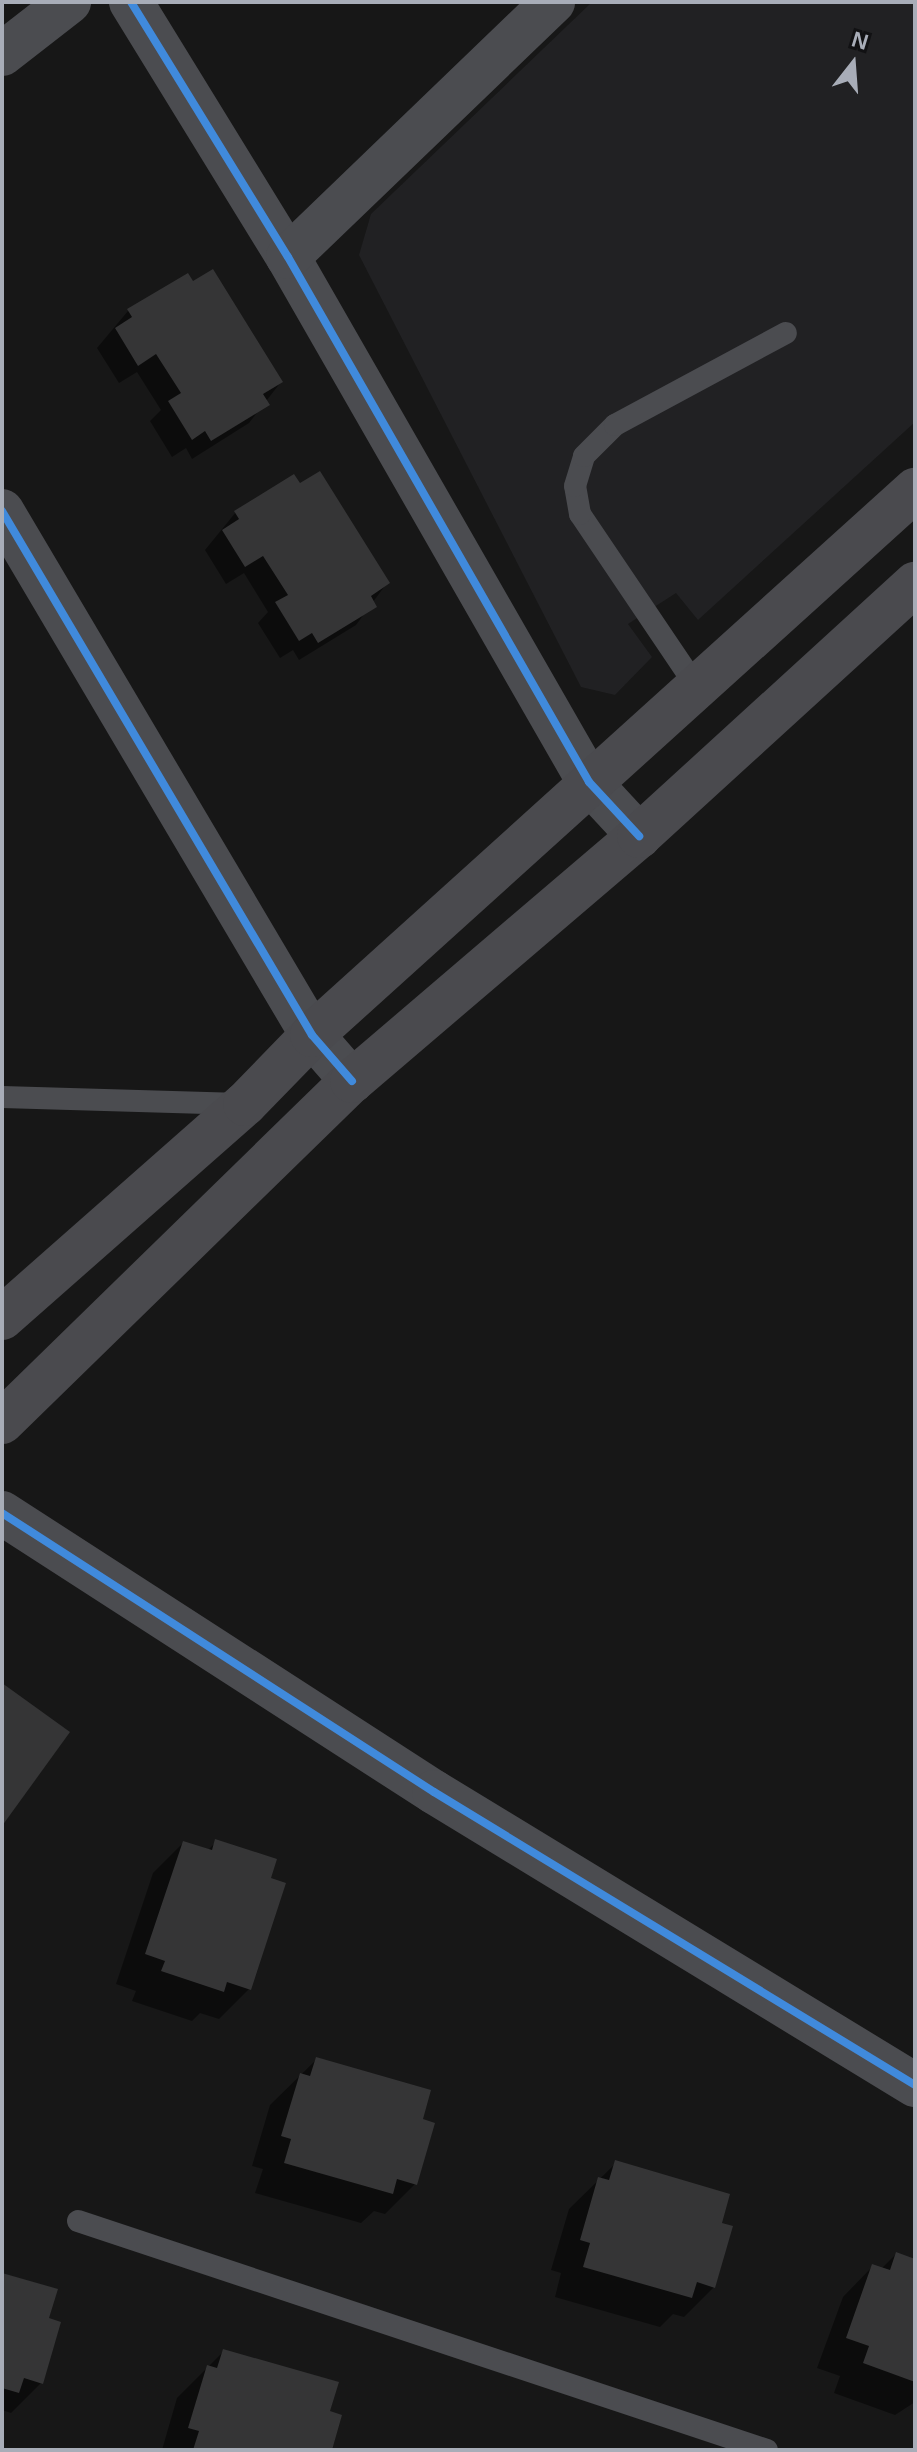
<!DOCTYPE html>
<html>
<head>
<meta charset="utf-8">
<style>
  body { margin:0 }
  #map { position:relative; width:917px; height:2452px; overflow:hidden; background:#171717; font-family:Helvetica,sans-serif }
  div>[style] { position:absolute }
  .built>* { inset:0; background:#212123 }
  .shadow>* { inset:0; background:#0007 }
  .building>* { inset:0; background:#353536 }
  .lane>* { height:22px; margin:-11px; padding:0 11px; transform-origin:11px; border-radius:11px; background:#4b4c50 }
  .street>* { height:44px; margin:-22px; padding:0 22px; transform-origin:22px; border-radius:22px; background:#4b4c50 }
  .secondary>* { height:44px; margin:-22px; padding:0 22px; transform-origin:22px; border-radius:22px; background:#4a4a4e }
  .cycleway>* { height:8px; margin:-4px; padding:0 4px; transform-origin:4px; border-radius:4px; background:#408adc }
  span { translate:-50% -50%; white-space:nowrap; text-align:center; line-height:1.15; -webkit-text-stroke:8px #111113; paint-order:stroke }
  .frame { position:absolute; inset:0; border:4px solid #a8adb8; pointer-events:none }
  .north { position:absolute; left:813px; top:24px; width:80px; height:80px; -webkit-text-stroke:6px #111113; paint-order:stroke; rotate:17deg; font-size:22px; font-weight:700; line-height:32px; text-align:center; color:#a8adb8 }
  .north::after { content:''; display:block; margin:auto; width:28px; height:36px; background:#a8adb8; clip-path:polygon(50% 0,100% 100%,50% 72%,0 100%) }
</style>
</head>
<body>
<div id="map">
  <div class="built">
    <i style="clip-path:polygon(592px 2px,915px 2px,915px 422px,698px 620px,676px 593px,628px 624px,652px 657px,615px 695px,581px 687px,359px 255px,371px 214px)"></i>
  </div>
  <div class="shadow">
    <i style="clip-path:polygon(128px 311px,281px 382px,249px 423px,192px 459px,186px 448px,172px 457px,150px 421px,161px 410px,137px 372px,119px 383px,97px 348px)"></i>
    <i style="clip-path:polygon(236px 512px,387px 583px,356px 625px,299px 660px,293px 650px,280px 658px,258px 623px,268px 612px,244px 573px,226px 584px,205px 550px)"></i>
    <i style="clip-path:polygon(216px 1842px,268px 1879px,249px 1989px,219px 2019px,200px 2013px,192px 2021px,132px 2001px,136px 1991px,116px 1984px,153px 1873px,183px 1843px,207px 1851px)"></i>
    <i style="clip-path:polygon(317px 2059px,421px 2120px,415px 2184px,385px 2214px,374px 2211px,361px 2223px,255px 2193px,263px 2169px,252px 2166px,270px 2105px)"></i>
    <i style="clip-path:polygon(616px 2163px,719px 2225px,714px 2287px,684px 2317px,673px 2314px,660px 2327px,555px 2297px,561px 2273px,551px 2270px,569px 2209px)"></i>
    <i style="clip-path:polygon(896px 2254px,915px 2261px,915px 2402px,895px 2415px,834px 2393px,840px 2376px,817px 2368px,843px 2297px,873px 2266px,881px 2269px)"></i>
    <i style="clip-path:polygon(2px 2275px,41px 2383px,11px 2413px,2px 2410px)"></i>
    <i style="clip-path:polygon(224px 2351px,327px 2412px,330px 2450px,162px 2450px,177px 2398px)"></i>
  </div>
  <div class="building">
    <i style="clip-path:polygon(213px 269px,283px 382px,263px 394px,270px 405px,211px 441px,205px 431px,192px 440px,168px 401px,181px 393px,156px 354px,138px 366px,115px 328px,132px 317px,127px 309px,188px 273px,193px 281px)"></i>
    <i style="clip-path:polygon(320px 471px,390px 583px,371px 596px,377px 607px,318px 643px,312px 633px,299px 641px,275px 602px,288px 595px,263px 556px,245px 567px,222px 530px,239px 519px,234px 511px,294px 474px,300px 483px)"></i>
    <i style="clip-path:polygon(2px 1683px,70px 1732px,2px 1826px)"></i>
    <i style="clip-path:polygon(215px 1839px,277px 1859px,271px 1878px,286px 1883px,251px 1990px,227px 1982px,224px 1992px,161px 1971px,165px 1961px,145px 1954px,183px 1841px,212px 1850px)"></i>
    <i style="clip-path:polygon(316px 2057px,431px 2090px,423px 2119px,435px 2123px,417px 2185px,397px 2179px,393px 2194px,284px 2163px,291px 2139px,281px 2136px,300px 2073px,310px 2076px)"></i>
    <i style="clip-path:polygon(615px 2160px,730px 2194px,722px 2223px,733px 2226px,715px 2288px,697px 2282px,692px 2298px,583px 2267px,590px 2243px,580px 2240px,598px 2177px,609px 2180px)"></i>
    <i style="clip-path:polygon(896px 2252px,915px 2259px,915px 2382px,863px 2363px,869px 2346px,846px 2338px,872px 2264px,890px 2270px)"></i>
    <i style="clip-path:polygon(2px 2273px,58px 2289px,49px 2318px,61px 2322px,43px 2384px,24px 2378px,19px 2393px,2px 2388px)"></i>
    <i style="clip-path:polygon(223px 2349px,339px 2382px,330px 2411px,342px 2415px,332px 2450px,193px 2450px,199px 2431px,188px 2428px,207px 2365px,217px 2368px)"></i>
  </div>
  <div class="lane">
    <i style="left:696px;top:686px;width:207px;rotate:-124deg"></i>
    <i style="left:580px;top:514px;width:28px;rotate:-100deg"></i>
    <i style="left:575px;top:486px;width:31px;rotate:-73deg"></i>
    <i style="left:584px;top:456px;width:44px;rotate:-45deg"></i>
    <i style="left:615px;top:425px;width:194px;rotate:-28.3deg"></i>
    <i style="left:2px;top:1097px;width:239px;rotate:1.7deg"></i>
    <i style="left:78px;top:2221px;width:726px;rotate:18.39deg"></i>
  </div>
  <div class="street">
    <i style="left:131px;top:2px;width:299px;rotate:58.4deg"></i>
    <i style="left:288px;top:257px;width:605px;rotate:60.17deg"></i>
    <i style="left:589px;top:782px;width:74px;rotate:47.2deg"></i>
    <i style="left:2px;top:54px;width:85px;rotate:-37.8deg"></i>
    <i style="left:288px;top:257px;width:368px;rotate:-43.9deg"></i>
    <i style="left:2px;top:511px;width:609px;rotate:59.39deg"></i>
    <i style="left:312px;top:1035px;width:61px;rotate:49deg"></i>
    <i style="left:2px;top:1513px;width:514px;rotate:32.86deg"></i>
    <i style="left:434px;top:1792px;width:563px;rotate:31.35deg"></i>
  </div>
  <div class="secondary">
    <i style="left:2px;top:1318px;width:324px;rotate:-41.4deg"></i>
    <i style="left:245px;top:1104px;width:96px;rotate:-45.8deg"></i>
    <i style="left:312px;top:1035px;width:813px;rotate:-42.11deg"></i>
    <i style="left:2px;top:1422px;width:489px;rotate:-44.3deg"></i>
    <i style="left:352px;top:1081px;width:377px;rotate:-40.5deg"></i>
    <i style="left:639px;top:836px;width:374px;rotate:-42.4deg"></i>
  </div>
  <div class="cycleway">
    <i style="left:131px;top:2px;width:299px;rotate:58.4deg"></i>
    <i style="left:288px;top:257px;width:605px;rotate:60.17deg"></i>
    <i style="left:589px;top:782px;width:74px;rotate:47.2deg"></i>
    <i style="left:2px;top:511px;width:609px;rotate:59.39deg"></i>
    <i style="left:312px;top:1035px;width:61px;rotate:49deg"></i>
    <i style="left:2px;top:1513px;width:514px;rotate:32.86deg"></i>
    <i style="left:434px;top:1792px;width:563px;rotate:31.35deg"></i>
  </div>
  <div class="frame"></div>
  <div class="north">N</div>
</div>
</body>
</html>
